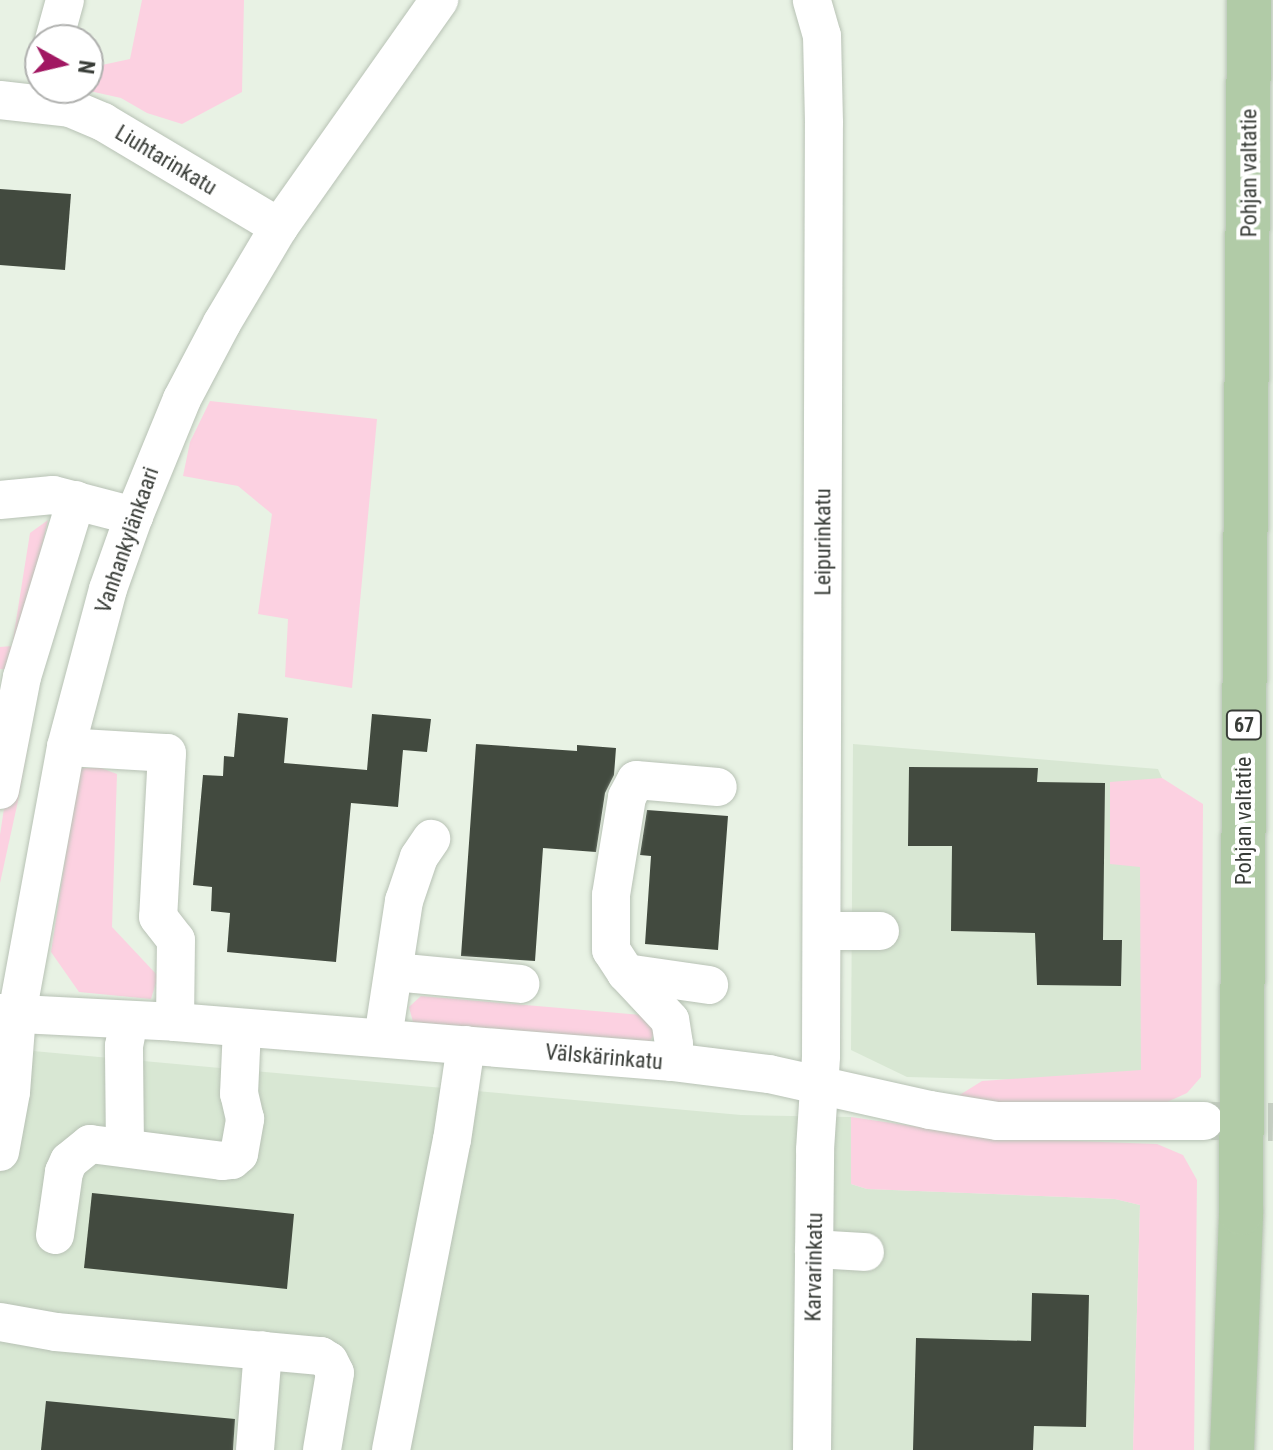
<!DOCTYPE html>
<html>
<head>
<meta charset="utf-8">
<style>
  body { margin:0 }
  #map { position:relative; width:1273px; height:1450px; overflow:hidden; background:#e8f2e4; font-family:"Roboto Condensed",sans-serif }
  div>[style] { position:absolute }
  .built>* { inset:0; background:#d8e7d3 }
  .green>* { inset:0; background:#fcd1e1 }
  .building>* { inset:0; background:#424a3f }
  .minor-tunnel>* { height:38px; margin-top:-19px; transform-origin:0; background:repeating-linear-gradient(90deg,#c5cec2 0 38px,transparent 0 57px) }
  .roads { filter:drop-shadow(0 0 2px #b8c2b5) drop-shadow(0 0 2px #b8c2b5) }
  .minor>* { height:38px; margin:-19px; padding:0 19px; transform-origin:19px; border-radius:19px; background:#fff }
  .major>* { height:44px; margin:-22px; padding:0 22px; transform-origin:22px; border-radius:22px; background:#b1cba7 }
  span { translate:-50% -50%; white-space:nowrap; text-align:center; line-height:1.15; -webkit-text-stroke:8px #fff; paint-order:stroke }
  .shield-label span { padding:2px 6px; background:#fff; border:2px solid; border-radius:6px; -webkit-text-stroke-width:0 }
  .shield-label { font-size:20px; color:#393d38; font-weight:700 }
  .street-label { font-size:22px; color:#393d38 }
  .north { position:absolute; left:24px; top:24px; width:80px; height:80px; box-sizing:border-box; background:#fff; border:2px solid #b0b1af; border-radius:50%; rotate:98deg; font-size:22px; font-weight:700; line-height:32px; text-align:center; color:#393d38 }
  .north::after { content:''; display:block; margin:auto; width:28px; height:36px; background:#a11762; clip-path:polygon(50% 0,100% 100%,50% 72%,0 100%) }
</style>
</head>
<body>
<div id="map">
  <div class="built">
    <i style="clip-path:polygon(853px 744px,1158px 769px,1162px 778px,1151px 1083px,907px 1077px,851px 1050px)"></i>
    <i style="clip-path:polygon(0 1048px,741px 1115px,851px 1117px,851px 1184px,867px 1189px,1115px 1199px,1140px 1205px,1133px 1450px,0 1450px)"></i>
  </div>
  <div class="green">
    <i style="clip-path:polygon(142px 0,244px 0,242px 92px,182px 124px,147px 113px,121px 98px,76px 88px,88px 88px,88px 68px,130px 59px)"></i>
    <i style="clip-path:polygon(210px 401px,377px 419px,352px 688px,285px 677px,288px 619px,258px 614px,272px 514px,238px 486px,183px 476px,190px 442px)"></i>
    <i style="clip-path:polygon(48px 520px,13px 670px,0 669px,0 647px,12px 646px,30px 533px)"></i>
    <i style="clip-path:polygon(34px 713px,18px 801px,0 883px,0 835px,18px 716px)"></i>
    <i style="clip-path:polygon(79px 768px,101px 768px,117px 774px,112px 927px,158px 976px,151px 999px,79px 992px,51px 952px)"></i>
    <i style="clip-path:polygon(1162px 778px,1203px 804px,1201px 1077px,1187px 1093px,1154px 1108px,1004px 1104px,958px 1096px,982px 1081px,1141px 1070px,1140px 867px,1110px 864px,1110px 782px)"></i>
    <i style="clip-path:polygon(421px 996px,653px 1016px,656px 1029px,650px 1042px,413px 1022px,409px 1007px)"></i>
    <i style="clip-path:polygon(851px 1117px,994px 1138px,1157px 1144px,1183px 1155px,1197px 1180px,1194px 1450px,1133px 1450px,1140px 1205px,1115px 1199px,867px 1189px,851px 1184px)"></i>
  </div>
  <div class="building">
    <i style="clip-path:polygon(0 189px,71px 194px,65px 270px,0 265px)"></i>
    <i style="clip-path:polygon(238px 713px,288px 718px,284px 763px,367px 770px,372px 714px,431px 719px,427px 752px,403px 750px,398px 807px,351px 803px,336px 962px,227px 952px,230px 913px,211px 911px,212px 887px,193px 885px,203px 775px,223px 776px,224px 756px,234px 757px)"></i>
    <i style="clip-path:polygon(476px 744px,577px 751px,577px 745px,616px 748px,614px 775px,605px 793px,596px 852px,543px 848px,535px 961px,461px 956px)"></i>
    <i style="clip-path:polygon(909px 767px,1038px 768px,1037px 782px,1105px 783px,1103px 940px,1122px 940px,1121px 986px,1037px 985px,1035px 933px,951px 931px,952px 846px,908px 846px)"></i>
    <i style="clip-path:polygon(647px 810px,728px 816px,718px 950px,645px 944px,651px 856px,640px 855px)"></i>
    <i style="clip-path:polygon(92px 1193px,294px 1214px,287px 1289px,84px 1268px)"></i>
    <i style="clip-path:polygon(1032px 1293px,1089px 1295px,1086px 1427px,1034px 1426px,1033px 1450px,913px 1450px,916px 1338px,1031px 1341px)"></i>
    <i style="clip-path:polygon(46px 1401px,235px 1419px,233px 1450px,41px 1450px)"></i>
  </div>
  <div class="minor-tunnel">
    <i style="left:1211px;top:1121px;width:62px;rotate:0.9deg"></i>
  </div>
  <div class="roads">
    <div class="minor">
      <i style="left:54px;top:40px;width:41px;rotate:-74.6deg"></i>
      <i style="left:0;top:100px;width:70px;rotate:6.5deg"></i>
      <i style="left:70px;top:108px;width:36px;rotate:23deg"></i>
      <i style="left:103px;top:122px;width:205px;rotate:30.8deg"></i>
      <i style="left:0;top:500px;width:53px;rotate:-5.4deg"></i>
      <i style="left:53px;top:495px;width:84px;rotate:14.5deg"></i>
      <i style="left:66px;top:747px;width:101px;rotate:3.4deg"></i>
      <i style="left:167px;top:753px;width:164px;rotate:93.1deg"></i>
      <i style="left:158px;top:917px;width:29px;rotate:52deg"></i>
      <i style="left:176px;top:940px;width:82px;rotate:90.7deg"></i>
      <i style="left:0;top:790px;width:115px;rotate:-79deg"></i>
      <i style="left:22px;top:677px;width:185px;rotate:-73deg"></i>
      <i style="left:823px;top:931px;width:57px"></i>
      <i style="left:394px;top:972px;width:127px;rotate:5.4deg"></i>
      <i style="left:626px;top:973px;width:84px;rotate:8.2deg"></i>
      <i style="left:0;top:1013px;width:175px;rotate:2.9deg"></i>
      <i style="left:175px;top:1022px;width:499px;rotate:4.6deg"></i>
      <i style="left:672px;top:1062px;width:98px;rotate:7.1deg"></i>
      <i style="left:769px;top:1074px;width:165px;rotate:12.6deg"></i>
      <i style="left:930px;top:1110px;width:68px;rotate:9.3deg"></i>
      <i style="left:997px;top:1121px;width:207px"></i>
      <i style="left:383px;top:1038px;width:139px;rotate:-81.3deg"></i>
      <i style="left:404px;top:901px;width:46px;rotate:-71.2deg"></i>
      <i style="left:419px;top:857px;width:22px;rotate:-56deg"></i>
      <i style="left:672px;top:1062px;width:18px;rotate:-84deg"></i>
      <i style="left:674px;top:1044px;width:24px;rotate:-99deg"></i>
      <i style="left:670px;top:1020px;width:64px;rotate:-133.1deg"></i>
      <i style="left:626px;top:973px;width:27px;rotate:-123deg"></i>
      <i style="left:611px;top:950px;width:55px;rotate:-90deg"></i>
      <i style="left:611px;top:895px;width:99px;rotate:-80.7deg"></i>
      <i style="left:627px;top:797px;width:19px;rotate:-62deg"></i>
      <i style="left:636px;top:780px;width:82px;rotate:4.9deg"></i>
      <i style="left:125px;top:1148px;width:102px;rotate:-90.6deg"></i>
      <i style="left:124px;top:1046px;width:26px;rotate:-79deg"></i>
      <i style="left:0;top:1152px;width:61px;rotate:-79.6deg"></i>
      <i style="left:11px;top:1092px;width:78px;rotate:-85.6deg"></i>
      <i style="left:17px;top:1014px;width:271px;rotate:-79.6deg"></i>
      <i style="left:66px;top:747px;width:163px;rotate:-75.1deg"></i>
      <i style="left:108px;top:589px;width:77px;rotate:-70.4deg"></i>
      <i style="left:134px;top:516px;width:126px;rotate:-67.7deg"></i>
      <i style="left:182px;top:399px;width:86px;rotate:-62.2deg"></i>
      <i style="left:222px;top:323px;width:112px;rotate:-59.3deg"></i>
      <i style="left:279px;top:227px;width:278px;rotate:-54.8deg"></i>
      <i style="left:55px;top:1235px;width:64px;rotate:-81.9deg"></i>
      <i style="left:64px;top:1172px;width:12px;rotate:-66deg"></i>
      <i style="left:69px;top:1161px;width:27px;rotate:-39deg"></i>
      <i style="left:90px;top:1144px;width:133px;rotate:7.3deg"></i>
      <i style="left:222px;top:1161px;width:10px;rotate:-6deg"></i>
      <i style="left:232px;top:1160px;width:9px;rotate:-41deg"></i>
      <i style="left:239px;top:1154px;width:36px;rotate:-80deg"></i>
      <i style="left:245px;top:1119px;width:26px;rotate:-103deg"></i>
      <i style="left:239px;top:1094px;width:66px;rotate:-87.4deg"></i>
      <i style="left:814px;top:1249px;width:51px;rotate:3.4deg"></i>
      <i style="left:0;top:1322px;width:57px;rotate:10.1deg"></i>
      <i style="left:56px;top:1332px;width:266px;rotate:5.2deg"></i>
      <i style="left:321px;top:1356px;width:9px;rotate:32deg"></i>
      <i style="left:329px;top:1361px;width:13px;rotate:63deg"></i>
      <i style="left:335px;top:1373px;width:78px;rotate:99.6deg"></i>
      <i style="left:255px;top:1450px;width:100px;rotate:-85.4deg"></i>
      <i style="left:391px;top:1450px;width:316px;rotate:-78.9deg"></i>
      <i style="left:452px;top:1140px;width:96px;rotate:-81.6deg"></i>
      <i style="left:812px;top:1450px;width:300px;rotate:-89.4deg"></i>
      <i style="left:815px;top:1150px;width:94px;rotate:-86.3deg"></i>
      <i style="left:821px;top:1056px;width:933px;rotate:-89.82deg"></i>
      <i style="left:824px;top:123px;width:87px;rotate:-91.3deg"></i>
      <i style="left:822px;top:36px;width:37px;rotate:-106deg"></i>
    </div>
    <div class="major">
      <i style="left:1232px;top:1450px;width:237px;rotate:-87.8deg"></i>
      <i style="left:1241px;top:1213px;width:1213px;rotate:-89.62deg"></i>
    </div>
  </div>
  <div class="shield-label">
    <span style="left:1244px;top:725px">67</span>
  </div>
  <div class="street-label">
    <span style="left:166px;top:160px;rotate:31deg">Liuhtarinkatu</span>
    <span style="left:1249px;top:173px;rotate:-90deg">Pohjan valtatie</span>
    <span style="left:127px;top:540px;rotate:-71deg">Vanhankylänkaari</span>
    <span style="left:823px;top:542px;rotate:-90deg">Leipurinkatu</span>
    <span style="left:1244px;top:821px;rotate:-90deg">Pohjan valtatie</span>
    <span style="left:604px;top:1057px;rotate:5deg">Välskärinkatu</span>
    <span style="left:814px;top:1267px;rotate:-89deg">Karvarinkatu</span>
  </div>
  <div class="north">N</div>
</div>
</body>
</html>
